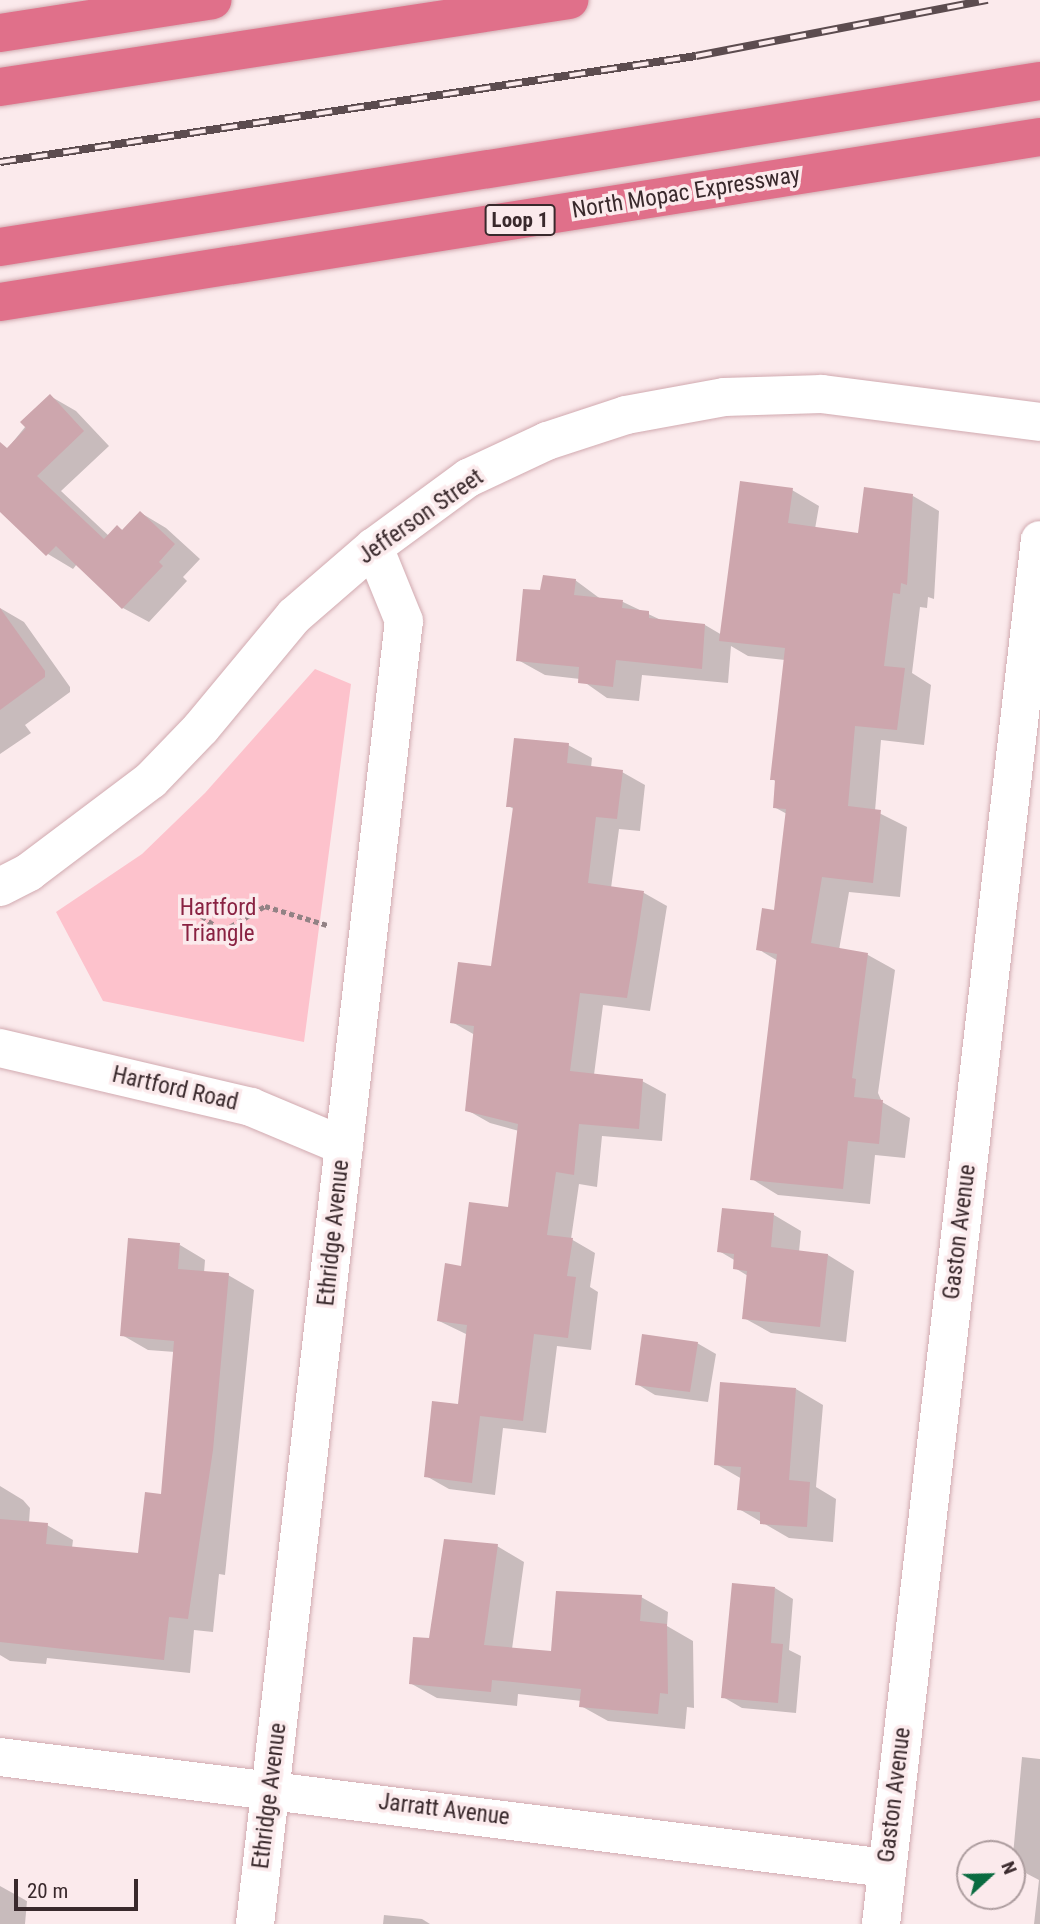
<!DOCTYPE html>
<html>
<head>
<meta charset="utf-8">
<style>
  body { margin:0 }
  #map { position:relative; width:1040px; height:1924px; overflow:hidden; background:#fbeaec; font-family:"Roboto Condensed",sans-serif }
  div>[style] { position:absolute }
  .green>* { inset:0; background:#fdc2cc }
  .shadow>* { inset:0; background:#0003 }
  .building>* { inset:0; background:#cda6ad }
  .path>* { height:4.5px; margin-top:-2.25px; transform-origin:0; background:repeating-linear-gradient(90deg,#938285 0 5px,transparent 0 8.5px) }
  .roads { filter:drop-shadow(0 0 2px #d1aab0) drop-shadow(0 0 2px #d1aab0) }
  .street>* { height:38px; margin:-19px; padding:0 19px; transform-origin:19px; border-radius:19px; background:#fff }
  .highway>* { height:38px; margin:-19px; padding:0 19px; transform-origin:19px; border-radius:19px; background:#e0708a }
  .rail>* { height:8px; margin-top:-4px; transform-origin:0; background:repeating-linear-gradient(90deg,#fbeaec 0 16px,#5c4c4f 0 32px); box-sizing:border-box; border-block:2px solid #5c4c4f }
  span { translate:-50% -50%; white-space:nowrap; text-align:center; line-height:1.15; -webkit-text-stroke:7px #fbeaec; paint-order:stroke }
  .shield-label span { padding:2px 5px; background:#fbeaec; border:2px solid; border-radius:5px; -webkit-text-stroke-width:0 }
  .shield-label { font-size:21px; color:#39292c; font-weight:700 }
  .street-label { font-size:23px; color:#39292c }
  .park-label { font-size:23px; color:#892242 }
  .north { position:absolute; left:956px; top:1840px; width:70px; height:70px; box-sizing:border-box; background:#fbeaec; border:2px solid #ad9d9f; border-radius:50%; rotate:68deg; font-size:19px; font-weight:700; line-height:28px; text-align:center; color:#39292c }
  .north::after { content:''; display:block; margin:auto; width:24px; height:32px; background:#0a6b40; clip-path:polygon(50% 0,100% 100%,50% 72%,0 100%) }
  .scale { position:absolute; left:14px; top:1879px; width:124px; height:32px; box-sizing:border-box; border:4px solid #39292c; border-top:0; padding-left:9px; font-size:21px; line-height:24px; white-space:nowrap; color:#39292c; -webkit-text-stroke:5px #fbeaec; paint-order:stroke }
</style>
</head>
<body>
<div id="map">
  <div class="green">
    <i style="clip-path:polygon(315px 669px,351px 684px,304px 1042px,103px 1001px,56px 912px,142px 854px,205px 793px)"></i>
  </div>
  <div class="shadow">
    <i style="clip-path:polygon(50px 396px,76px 411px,109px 446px,61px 491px,109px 536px,117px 527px,124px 531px,141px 513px,166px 528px,200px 559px,183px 577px,187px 581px,149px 622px,123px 608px,77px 564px,73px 569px,48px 554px,0 510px,0 458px)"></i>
    <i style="clip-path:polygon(792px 490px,819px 506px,815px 529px,859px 535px,913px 496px,939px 511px,934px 599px,928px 597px,927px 608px,920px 607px,912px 673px,931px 685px,924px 745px,881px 740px,875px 811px,907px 827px,900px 897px,849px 892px,839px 950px,868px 955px,895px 970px,878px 1093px,882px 1102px,910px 1118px,905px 1158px,875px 1155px,870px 1204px,778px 1195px,752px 1179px,778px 961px,758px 949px,776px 912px,787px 814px,774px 807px,777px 782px,772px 779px,785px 660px,748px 656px,731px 646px,728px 683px,642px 675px,639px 701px,607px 698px,580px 679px,545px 675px,518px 660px,542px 592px,575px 580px,602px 600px,623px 602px,663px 621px,705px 625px,722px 635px)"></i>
    <i style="clip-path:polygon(0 608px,24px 622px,70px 687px,70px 692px,25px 725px,31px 733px,0 754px)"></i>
    <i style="clip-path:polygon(568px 745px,592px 758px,591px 768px,622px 772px,645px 785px,640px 831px,619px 829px,611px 888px,644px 893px,667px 906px,650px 1011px,603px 1005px,594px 1075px,642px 1081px,666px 1094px,662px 1141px,602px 1136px,597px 1187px,579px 1184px,571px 1239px,595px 1253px,590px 1287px,598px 1292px,591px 1350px,557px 1346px,546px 1433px,503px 1428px,495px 1495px,449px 1489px,426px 1476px,460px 1406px,468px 1335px,439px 1321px,463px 1268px,510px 1209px,519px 1131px,490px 1123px,467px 1110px,475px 1035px,452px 1022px,493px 968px,514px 809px,508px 806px)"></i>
    <i style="clip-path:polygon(724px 1210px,774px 1215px,801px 1231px,799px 1252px,828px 1255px,854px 1271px,846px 1342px,771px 1333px,744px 1318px,748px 1276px,735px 1268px,736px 1261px,719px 1251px)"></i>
    <i style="clip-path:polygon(180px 1245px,205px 1260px,204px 1273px,228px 1275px,254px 1290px,225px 1575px,219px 1574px,213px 1632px,194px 1630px,190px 1673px,47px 1658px,46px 1664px,10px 1661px,0 1655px,0 1486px,23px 1500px,30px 1508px,29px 1523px,47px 1525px,73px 1540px,72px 1548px,140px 1555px,163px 1495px,175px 1352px,148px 1350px,122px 1335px)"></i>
    <i style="clip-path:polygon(697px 1343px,716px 1354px,708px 1402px,655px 1395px,637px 1384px)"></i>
    <i style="clip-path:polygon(796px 1389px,823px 1405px,816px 1487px,836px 1499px,833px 1542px,789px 1538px,739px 1509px,742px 1479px,716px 1464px)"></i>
    <i style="clip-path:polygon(497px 1546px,524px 1562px,512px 1649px,552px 1653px,641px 1597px,668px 1612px,667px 1626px,693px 1641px,694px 1708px,687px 1707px,685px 1729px,608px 1721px,581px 1706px,582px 1701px,518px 1694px,517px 1706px,437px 1698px,410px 1683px,431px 1640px)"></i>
    <i style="clip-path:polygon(775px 1588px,793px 1599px,789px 1650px,801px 1656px,796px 1713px,742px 1708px,723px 1697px)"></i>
    <i style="clip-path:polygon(1022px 1757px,1040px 1759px,1040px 1924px,1034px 1924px,1039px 1880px,1012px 1866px)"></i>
    <i style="clip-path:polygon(0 1886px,27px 1901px,25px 1924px,0 1924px)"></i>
    <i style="clip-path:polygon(384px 1915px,422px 1919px,430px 1924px,383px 1924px)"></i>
  </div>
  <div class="building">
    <i style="clip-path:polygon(50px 394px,84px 431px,37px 476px,104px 539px,117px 525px,122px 530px,140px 511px,175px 544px,159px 562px,163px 566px,122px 609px,56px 546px,46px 556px,0 512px,0 442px,7px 448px,26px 428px,20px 422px)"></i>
    <i style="clip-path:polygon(740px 481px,793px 488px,788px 523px,858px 533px,864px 487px,913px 494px,907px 585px,901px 583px,900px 594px,893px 593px,884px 666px,905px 668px,897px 730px,855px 726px,848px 806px,881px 810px,873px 883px,822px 877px,811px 943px,868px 953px,852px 1078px,856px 1079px,854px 1097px,883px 1100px,879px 1144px,848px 1141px,843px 1189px,750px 1180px,777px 954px,756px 950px,762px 908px,774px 910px,786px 809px,773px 808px,775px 780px,770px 780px,785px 648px,719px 641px)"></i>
    <i style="clip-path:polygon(543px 575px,576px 579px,574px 595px,623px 600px,622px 608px,649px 611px,649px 618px,705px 624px,702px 669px,616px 660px,613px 687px,578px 683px,579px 667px,516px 661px,523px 589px,540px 590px)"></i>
    <i style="clip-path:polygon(0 608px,45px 671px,45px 677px,0 710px)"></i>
    <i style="clip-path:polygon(514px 738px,569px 743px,567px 763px,623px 770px,617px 819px,596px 817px,588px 883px,644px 891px,637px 939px,627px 998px,580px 993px,570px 1071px,643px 1079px,639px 1129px,579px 1124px,574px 1175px,556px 1172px,547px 1235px,573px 1238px,567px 1276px,576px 1277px,568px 1338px,534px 1334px,523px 1421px,480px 1416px,472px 1483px,424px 1477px,432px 1401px,458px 1404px,467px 1325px,437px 1321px,445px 1263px,461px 1266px,469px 1202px,508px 1207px,518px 1124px,465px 1111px,474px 1026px,450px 1023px,458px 962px,491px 966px,513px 807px,506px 807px)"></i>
    <i style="clip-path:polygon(722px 1208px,774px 1213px,771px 1247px,828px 1254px,820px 1327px,742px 1319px,747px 1271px,733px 1269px,734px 1254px,717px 1252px)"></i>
    <i style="clip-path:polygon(128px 1238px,180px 1243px,178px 1269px,229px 1273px,213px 1450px,188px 1619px,169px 1617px,164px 1660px,0 1642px,0 1519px,48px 1523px,46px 1544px,138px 1553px,145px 1492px,161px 1494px,174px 1341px,120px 1336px)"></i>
    <i style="clip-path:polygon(642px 1334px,698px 1342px,690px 1392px,635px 1385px)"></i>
    <i style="clip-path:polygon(720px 1382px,796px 1388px,789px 1480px,810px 1482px,807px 1527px,760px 1524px,760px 1512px,737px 1510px,741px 1467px,714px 1465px)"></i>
    <i style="clip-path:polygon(444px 1539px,498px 1544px,484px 1645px,551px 1651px,556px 1591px,642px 1595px,640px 1621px,667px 1624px,668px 1694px,660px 1693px,658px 1714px,579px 1707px,581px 1689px,492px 1680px,491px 1692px,409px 1684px,413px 1637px,429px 1638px)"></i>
    <i style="clip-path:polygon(732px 1583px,775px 1587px,771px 1643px,783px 1644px,778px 1703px,721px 1698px)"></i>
  </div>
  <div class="path">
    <i style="left:195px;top:911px;width:34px;rotate:36deg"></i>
    <i style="left:223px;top:931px;width:49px;rotate:-30.8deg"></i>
    <i style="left:265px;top:906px;width:65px;rotate:17deg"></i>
  </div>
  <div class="roads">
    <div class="street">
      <i style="left:0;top:887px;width:33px;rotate:-27deg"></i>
      <i style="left:29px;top:872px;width:153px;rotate:-37deg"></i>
      <i style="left:151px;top:780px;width:72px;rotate:-46.1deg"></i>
      <i style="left:201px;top:728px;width:146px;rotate:-50.3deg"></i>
      <i style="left:294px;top:616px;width:106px;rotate:-40.8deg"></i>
      <i style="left:374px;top:547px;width:117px;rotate:-36.3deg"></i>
      <i style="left:468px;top:478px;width:87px;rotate:-25.1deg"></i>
      <i style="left:547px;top:441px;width:83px;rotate:-18.2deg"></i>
      <i style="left:626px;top:415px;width:100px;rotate:-10.4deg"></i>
      <i style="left:724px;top:397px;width:98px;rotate:-1.8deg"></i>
      <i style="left:822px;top:394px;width:220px;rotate:7.3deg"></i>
      <i style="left:0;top:1048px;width:258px;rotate:13.2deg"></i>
      <i style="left:251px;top:1107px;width:101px;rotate:22.8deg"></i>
      <i style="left:0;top:1757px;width:893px;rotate:7.14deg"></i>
      <i style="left:255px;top:1924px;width:1311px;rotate:-83.48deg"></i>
      <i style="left:404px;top:621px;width:80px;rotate:-112.1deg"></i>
      <i style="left:881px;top:1924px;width:1393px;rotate:-83.45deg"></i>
    </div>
    <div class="highway">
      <i style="left:0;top:33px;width:215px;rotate:-8.8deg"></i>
      <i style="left:0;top:87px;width:576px;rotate:-8.69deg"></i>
      <i style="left:0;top:247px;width:1053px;rotate:-9.07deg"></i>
      <i style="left:0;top:302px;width:1053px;rotate:-9.02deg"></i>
    </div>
  </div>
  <div class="rail">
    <i style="left:0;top:162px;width:704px;rotate:-8.66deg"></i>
    <i style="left:696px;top:56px;width:297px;rotate:-10.9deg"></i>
  </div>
  <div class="shield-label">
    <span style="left:520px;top:220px">Loop 1</span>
  </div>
  <div class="street-label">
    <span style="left:686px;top:193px;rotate:-9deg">North Mopac Expressway</span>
    <span style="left:421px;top:517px;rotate:-35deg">Jefferson Street</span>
    <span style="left:175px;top:1089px;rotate:13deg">Hartford Road</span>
    <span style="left:960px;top:1232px;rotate:-83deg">Gaston Avenue</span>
    <span style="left:334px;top:1233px;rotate:-84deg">Ethridge Avenue</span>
    <span style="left:895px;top:1795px;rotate:-83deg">Gaston Avenue</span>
    <span style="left:270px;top:1796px;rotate:-83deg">Ethridge Avenue</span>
    <span style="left:444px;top:1810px;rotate:7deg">Jarratt Avenue</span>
  </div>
  <div class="park-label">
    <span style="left:218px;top:921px">Hartford<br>Triangle</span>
  </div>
  <div class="north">N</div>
  <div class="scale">20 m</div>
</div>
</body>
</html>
